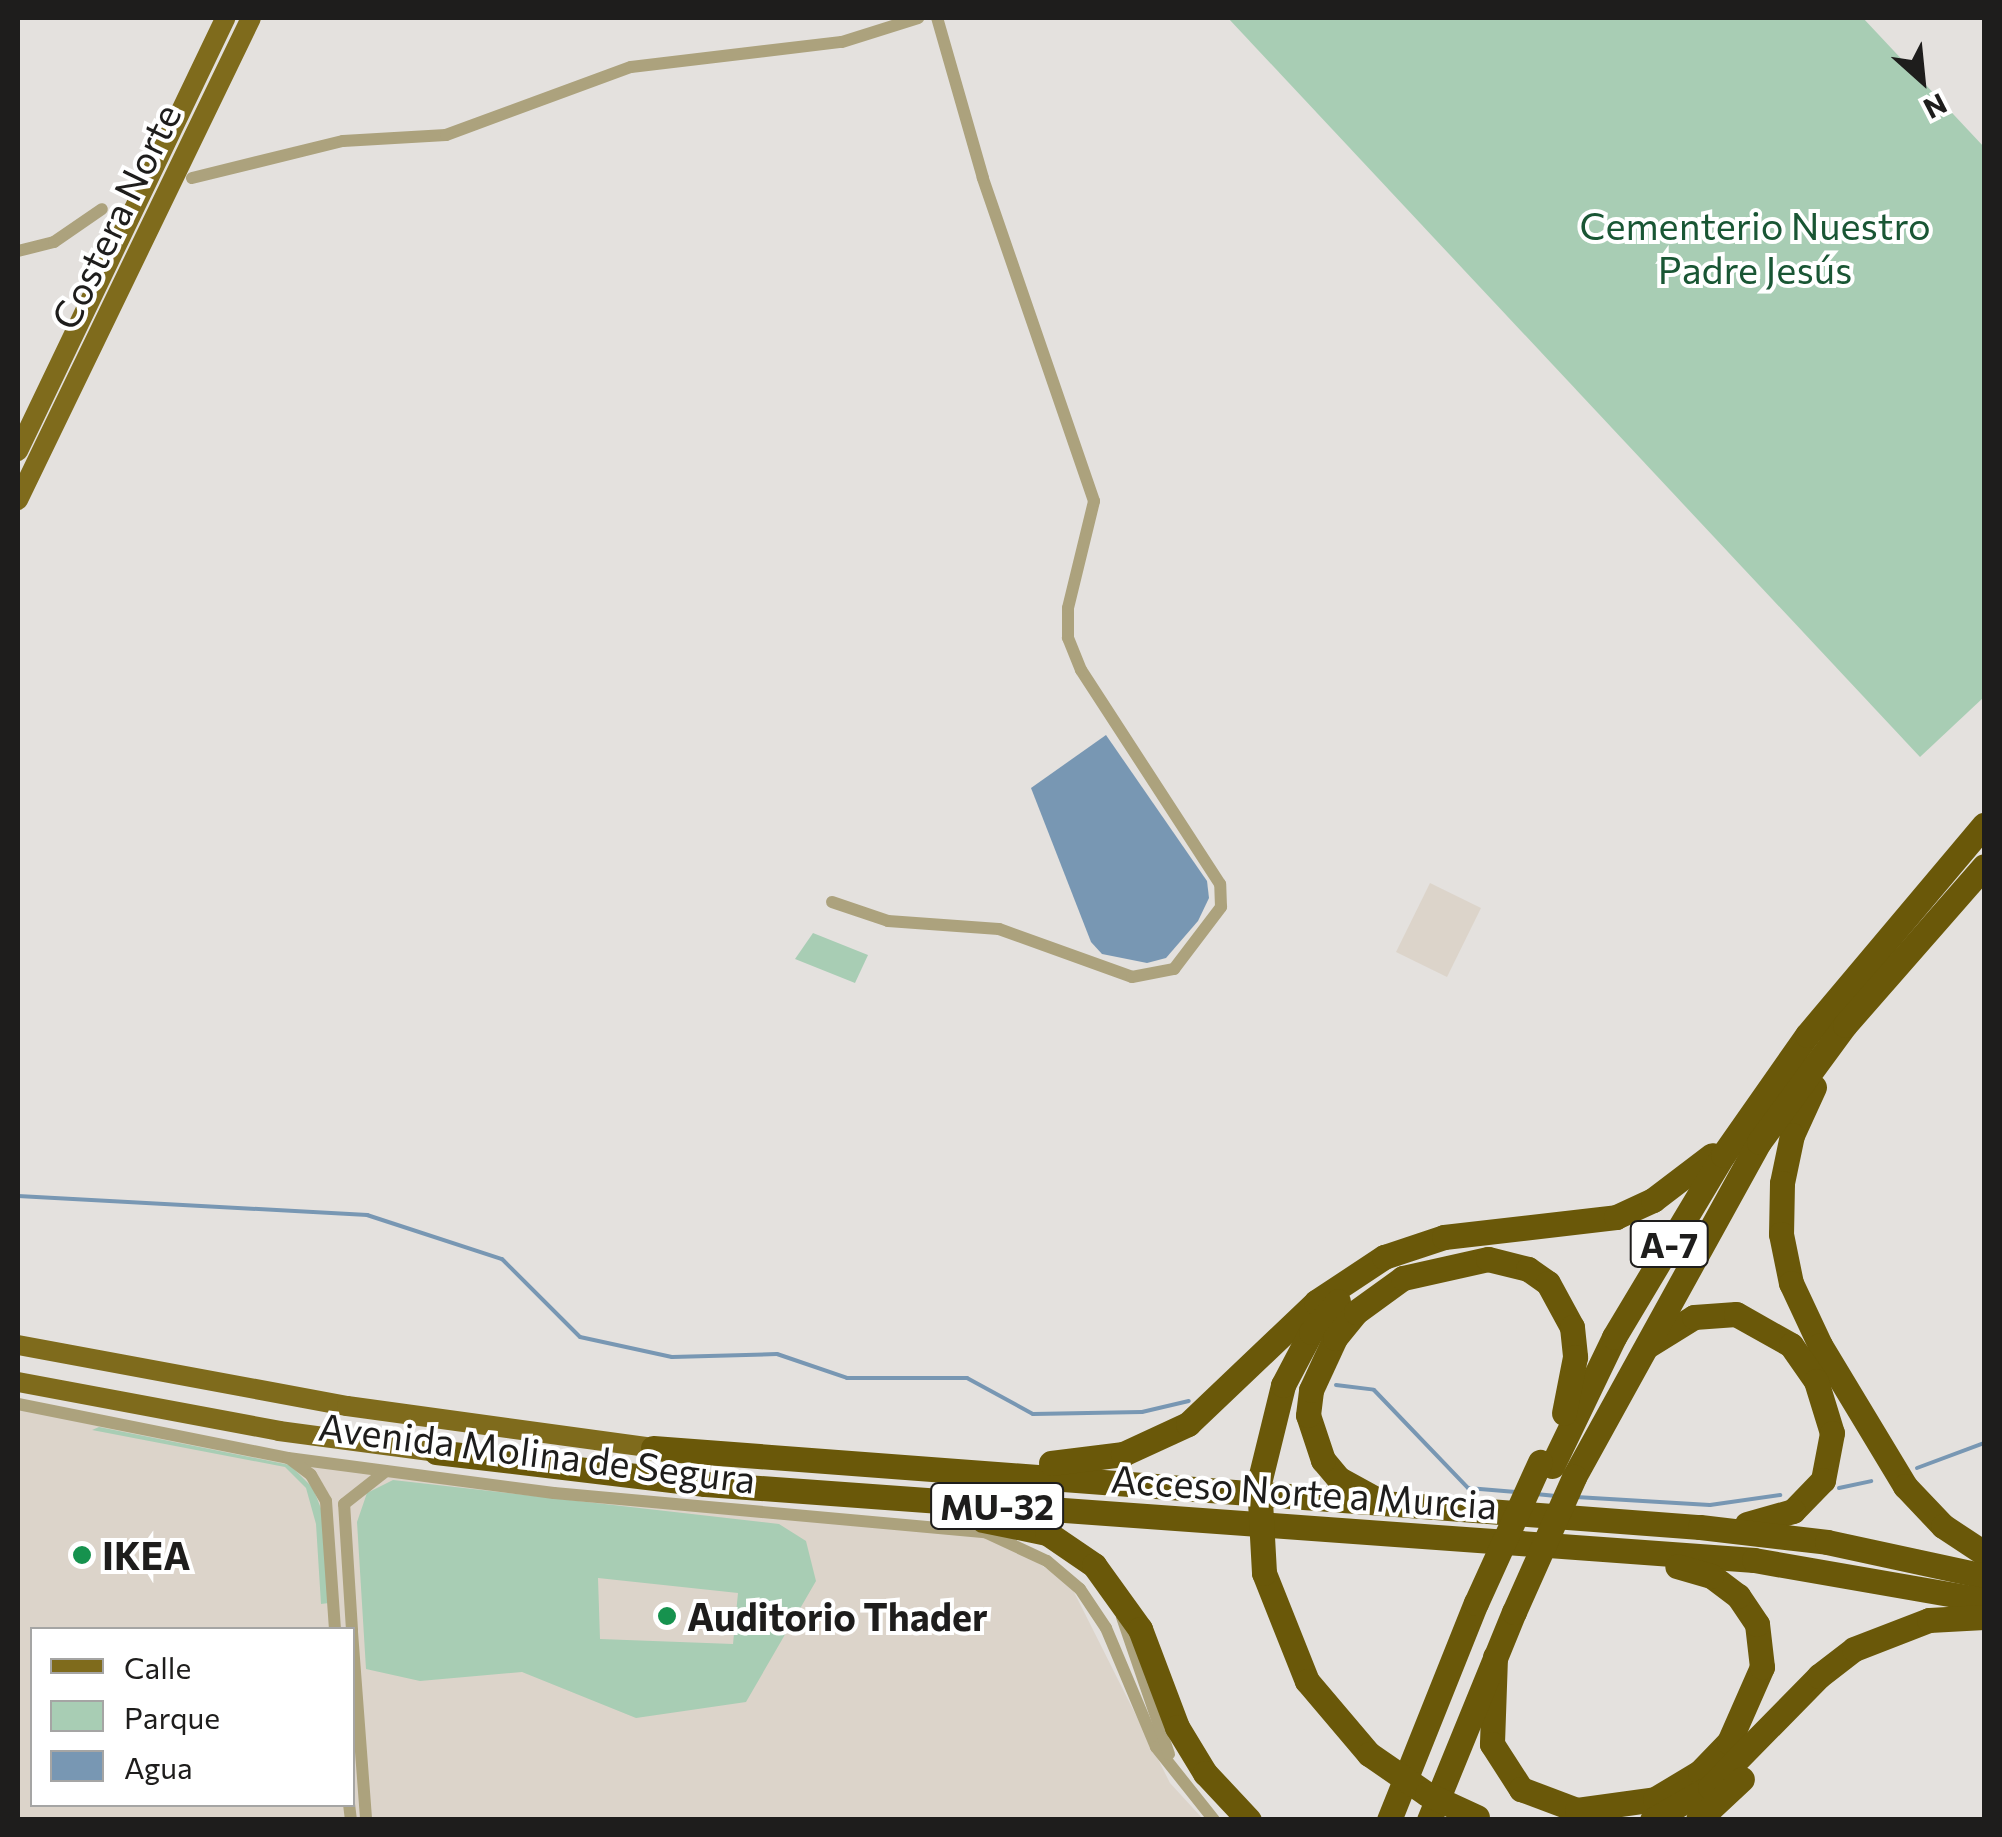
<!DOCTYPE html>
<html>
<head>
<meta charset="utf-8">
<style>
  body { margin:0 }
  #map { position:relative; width:2002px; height:1837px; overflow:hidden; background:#e4e1de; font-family:Commissioner,sans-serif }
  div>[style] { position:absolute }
  .built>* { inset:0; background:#dcd4ca }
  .green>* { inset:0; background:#a8cdb4 }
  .water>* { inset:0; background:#7897b3 }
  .stream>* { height:4px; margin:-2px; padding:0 2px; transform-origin:2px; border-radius:2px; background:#7897b3 }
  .minor>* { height:12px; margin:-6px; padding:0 6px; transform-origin:6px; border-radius:6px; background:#aca27d }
  .primary>* { height:20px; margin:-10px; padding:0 10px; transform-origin:10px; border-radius:10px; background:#7f6b1c }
  .motorway>* { height:25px; margin:-12.5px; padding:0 12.5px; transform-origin:12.5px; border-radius:12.5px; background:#6a5809 }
  .motorway-bridge>* { height:25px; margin:-12.5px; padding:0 12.5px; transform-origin:12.5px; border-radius:12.5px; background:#6a5809 }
  .dots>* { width:28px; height:28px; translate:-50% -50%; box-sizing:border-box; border:5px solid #fff; border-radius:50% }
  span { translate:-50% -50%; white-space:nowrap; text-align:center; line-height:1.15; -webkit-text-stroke:8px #fff; paint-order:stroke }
  .shield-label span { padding:2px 8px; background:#fff; border:2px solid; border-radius:8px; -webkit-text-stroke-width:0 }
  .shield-label { font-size:35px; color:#1e1d1c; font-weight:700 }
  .street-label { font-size:38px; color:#1e1d1c }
  .park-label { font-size:38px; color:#195634 }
  .poi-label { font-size:38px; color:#1e1d1c; font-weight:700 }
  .left { translate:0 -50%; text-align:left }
  .frame { position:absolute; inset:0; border:20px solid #1e1d1c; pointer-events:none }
  .legend { position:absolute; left:30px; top:1627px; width:325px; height:180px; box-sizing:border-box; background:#fff; border:2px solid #a5a5a4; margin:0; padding:12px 18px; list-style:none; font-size:30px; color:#1e1d1c }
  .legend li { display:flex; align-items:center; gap:20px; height:50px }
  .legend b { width:50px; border:2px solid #a5a5a4 }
  .north { position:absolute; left:1872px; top:30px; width:100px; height:100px; -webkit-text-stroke:8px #fff; paint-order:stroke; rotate:153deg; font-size:28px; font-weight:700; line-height:40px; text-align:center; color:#1e1d1c }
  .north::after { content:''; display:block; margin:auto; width:35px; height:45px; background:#1e1d1c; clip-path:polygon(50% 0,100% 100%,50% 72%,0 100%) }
</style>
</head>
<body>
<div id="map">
  <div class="built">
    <i style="clip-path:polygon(1430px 883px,1481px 908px,1447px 977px,1396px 952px)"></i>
    <i style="clip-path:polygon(evenodd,18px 1402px,336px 1462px,674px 1502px,983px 1527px,1070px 1584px,1170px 1783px,1203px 1819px,18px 1819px,18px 1402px,32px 1630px,352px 1630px,352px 1804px,32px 1804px,32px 1630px)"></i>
  </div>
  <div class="green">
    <i style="clip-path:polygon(1228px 18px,1863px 18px,1984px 147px,1984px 697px,1920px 757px)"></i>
    <i style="clip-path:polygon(813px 933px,868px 955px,855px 983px,795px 959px)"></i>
    <i style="clip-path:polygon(99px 1427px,290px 1465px,313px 1488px,322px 1511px,329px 1603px,321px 1604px,316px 1524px,306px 1488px,285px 1467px,92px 1430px)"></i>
    <i style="clip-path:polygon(evenodd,393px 1480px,779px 1524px,806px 1541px,816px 1581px,746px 1702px,636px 1718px,522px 1672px,420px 1681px,366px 1669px,357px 1522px,367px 1493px,393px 1480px,598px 1578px,738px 1593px,733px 1644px,600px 1639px,598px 1578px)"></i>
  </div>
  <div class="water">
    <i style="clip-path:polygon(1106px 735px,1207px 881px,1209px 898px,1198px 921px,1166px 958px,1147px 963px,1102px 954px,1091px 942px,1031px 788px)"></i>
  </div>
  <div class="stream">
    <i style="left:18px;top:1196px;width:350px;rotate:3.1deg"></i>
    <i style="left:367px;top:1215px;width:142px;rotate:18.1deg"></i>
    <i style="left:502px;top:1259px;width:110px;rotate:45deg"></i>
    <i style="left:580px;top:1337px;width:94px;rotate:12.3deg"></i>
    <i style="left:672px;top:1357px;width:105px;rotate:-1.6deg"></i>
    <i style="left:777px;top:1354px;width:74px;rotate:18.9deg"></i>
    <i style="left:847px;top:1378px;width:120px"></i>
    <i style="left:967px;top:1378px;width:75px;rotate:28.6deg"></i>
    <i style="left:1033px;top:1414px;width:109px;rotate:-1.1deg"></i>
    <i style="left:1142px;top:1412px;width:48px;rotate:-13.2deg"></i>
    <i style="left:1336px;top:1385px;width:38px;rotate:7deg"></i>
    <i style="left:1374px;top:1390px;width:136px;rotate:46.2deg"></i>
    <i style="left:1468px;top:1488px;width:48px;rotate:4.8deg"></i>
    <i style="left:1917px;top:1468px;width:72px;rotate:-20.5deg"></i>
    <i style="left:1839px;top:1488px;width:33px;rotate:-12deg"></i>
    <i style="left:1536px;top:1494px;width:20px;rotate:6deg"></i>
    <i style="left:1576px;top:1497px;width:134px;rotate:3.4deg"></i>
    <i style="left:1710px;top:1505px;width:71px;rotate:-8.1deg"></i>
  </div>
  <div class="minor">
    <i style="left:192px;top:178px;width:155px;rotate:-13.8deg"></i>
    <i style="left:343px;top:141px;width:103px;rotate:-3.3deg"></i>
    <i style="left:446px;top:135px;width:197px;rotate:-20.2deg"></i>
    <i style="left:631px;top:67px;width:212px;rotate:-6.8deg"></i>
    <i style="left:842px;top:42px;width:80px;rotate:-17.5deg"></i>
    <i style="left:18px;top:251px;width:37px;rotate:-14deg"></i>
    <i style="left:54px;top:242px;width:58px;rotate:-34.5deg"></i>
    <i style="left:832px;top:902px;width:59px;rotate:18.7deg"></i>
    <i style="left:888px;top:921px;width:111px;rotate:4.1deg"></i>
    <i style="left:999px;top:929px;width:141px;rotate:19.8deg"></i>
    <i style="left:1132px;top:977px;width:43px;rotate:-10.8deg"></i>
    <i style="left:1174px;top:969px;width:78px;rotate:-52.8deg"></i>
    <i style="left:1221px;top:907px;width:23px;rotate:-92deg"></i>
    <i style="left:1220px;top:884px;width:255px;rotate:-123deg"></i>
    <i style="left:1081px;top:670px;width:35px;rotate:-112deg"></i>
    <i style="left:1068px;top:638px;width:30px;rotate:-90deg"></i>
    <i style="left:1068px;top:608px;width:110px;rotate:-76.3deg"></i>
    <i style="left:1094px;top:501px;width:342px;rotate:-109deg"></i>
    <i style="left:983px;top:178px;width:166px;rotate:-106deg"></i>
    <i style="left:18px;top:1404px;width:275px;rotate:11.3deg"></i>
    <i style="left:288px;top:1458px;width:268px;rotate:7.5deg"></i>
    <i style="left:554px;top:1493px;width:433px;rotate:5.2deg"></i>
    <i style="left:985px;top:1532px;width:68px;rotate:25.1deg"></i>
    <i style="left:1047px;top:1561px;width:43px;rotate:40.3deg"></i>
    <i style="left:1080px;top:1589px;width:47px;rotate:56.3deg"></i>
    <i style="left:1106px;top:1628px;width:129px;rotate:67.2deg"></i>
    <i style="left:1156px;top:1747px;width:93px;rotate:51.5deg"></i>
    <i style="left:290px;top:1459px;width:26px;rotate:37deg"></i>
    <i style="left:311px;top:1475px;width:30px;rotate:60deg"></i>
    <i style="left:326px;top:1501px;width:129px;rotate:86deg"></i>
    <i style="left:1122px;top:1617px;width:145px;rotate:71.1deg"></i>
    <i style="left:352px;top:1630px;width:126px;rotate:-93.6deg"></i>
    <i style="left:344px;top:1504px;width:53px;rotate:-38.2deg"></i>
    <i style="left:352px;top:1632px;width:189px;rotate:85.7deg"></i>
    <i style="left:349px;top:1804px;width:16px;rotate:83deg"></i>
  </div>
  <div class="primary">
    <i style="left:18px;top:451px;width:480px;rotate:-64.4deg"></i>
    <i style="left:18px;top:500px;width:535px;rotate:-64.2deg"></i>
    <i style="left:18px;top:1345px;width:335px;rotate:10.5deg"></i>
    <i style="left:347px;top:1406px;width:309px;rotate:7.8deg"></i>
    <i style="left:18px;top:1382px;width:266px;rotate:10.6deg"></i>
    <i style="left:279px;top:1431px;width:158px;rotate:7.6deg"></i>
  </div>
  <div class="motorway">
    <i style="left:1814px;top:1087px;width:53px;rotate:114.6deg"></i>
    <i style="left:1792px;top:1135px;width:49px;rotate:101.8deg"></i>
    <i style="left:1782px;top:1183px;width:51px;rotate:91.1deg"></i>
    <i style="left:1781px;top:1234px;width:50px;rotate:78.5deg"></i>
    <i style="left:1791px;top:1283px;width:68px;rotate:64.9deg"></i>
    <i style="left:1820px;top:1345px;width:165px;rotate:58.9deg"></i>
    <i style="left:1905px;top:1486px;width:55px;rotate:46.5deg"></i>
    <i style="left:1943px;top:1526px;width:49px;rotate:33.4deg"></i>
    <i style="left:1647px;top:1346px;width:55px;rotate:-31.7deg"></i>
    <i style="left:1694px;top:1317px;width:42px;rotate:-4.1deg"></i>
    <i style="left:1736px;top:1314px;width:63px;rotate:29.4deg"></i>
    <i style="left:1791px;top:1345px;width:44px;rotate:55.2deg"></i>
    <i style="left:1816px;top:1381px;width:54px;rotate:72.9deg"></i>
    <i style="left:1832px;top:1433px;width:48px;rotate:100.8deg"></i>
    <i style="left:1823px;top:1480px;width:43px;rotate:134.1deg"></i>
    <i style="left:1793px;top:1511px;width:48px;rotate:164.2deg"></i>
    <i style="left:653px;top:1448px;width:1050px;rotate:4.32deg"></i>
    <i style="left:1700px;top:1527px;width:128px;rotate:6.7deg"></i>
    <i style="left:1827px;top:1542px;width:161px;rotate:12.2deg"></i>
    <i style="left:436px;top:1452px;width:271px;rotate:6.8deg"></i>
    <i style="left:705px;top:1484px;width:1052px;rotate:4.14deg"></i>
    <i style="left:1754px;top:1560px;width:233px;rotate:9.9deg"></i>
    <i style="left:1051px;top:1463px;width:73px;rotate:-7.1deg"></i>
    <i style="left:1123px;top:1454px;width:72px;rotate:-24.8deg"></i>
    <i style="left:1188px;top:1424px;width:177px;rotate:-43.6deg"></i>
    <i style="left:1316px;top:1302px;width:82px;rotate:-33.5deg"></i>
    <i style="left:1384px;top:1257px;width:63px;rotate:-18.4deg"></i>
    <i style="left:1444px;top:1237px;width:173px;rotate:-6.6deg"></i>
    <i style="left:1616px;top:1217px;width:41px;rotate:-24.7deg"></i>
    <i style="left:1653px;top:1200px;width:74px;rotate:-37.3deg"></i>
    <i style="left:1552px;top:1466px;width:143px;rotate:-64.3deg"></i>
    <i style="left:1614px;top:1337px;width:212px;rotate:-59.1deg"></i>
    <i style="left:1723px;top:1155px;width:146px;rotate:-55deg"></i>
    <i style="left:1807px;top:1035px;width:275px;rotate:-49.9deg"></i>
    <i style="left:1574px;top:1477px;width:383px;rotate:-61.1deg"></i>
    <i style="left:1759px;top:1142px;width:145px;rotate:-53.7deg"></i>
    <i style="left:1845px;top:1025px;width:211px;rotate:-48.8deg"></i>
    <i style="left:1259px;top:1483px;width:101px;rotate:-76.2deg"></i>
    <i style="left:1283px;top:1385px;width:60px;rotate:-62.2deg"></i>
    <i style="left:1311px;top:1332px;width:41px;rotate:-48.9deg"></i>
    <i style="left:1372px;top:1497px;width:38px;rotate:-151deg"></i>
    <i style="left:1339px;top:1479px;width:25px;rotate:-130deg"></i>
    <i style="left:1323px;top:1460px;width:47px;rotate:-108.4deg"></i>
    <i style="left:1308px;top:1415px;width:25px;rotate:-83deg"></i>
    <i style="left:1311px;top:1390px;width:57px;rotate:-65.2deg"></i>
    <i style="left:1335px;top:1338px;width:33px;rotate:-51deg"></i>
    <i style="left:1356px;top:1312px;width:58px;rotate:-35.9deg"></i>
    <i style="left:1403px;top:1278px;width:87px;rotate:-12.6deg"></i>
    <i style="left:1488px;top:1259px;width:41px;rotate:14deg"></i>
    <i style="left:1528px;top:1269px;width:24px;rotate:35deg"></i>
    <i style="left:1548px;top:1283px;width:50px;rotate:61.4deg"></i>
    <i style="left:1572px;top:1327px;width:30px;rotate:84deg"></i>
    <i style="left:1575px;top:1357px;width:57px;rotate:101.1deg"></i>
    <i style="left:983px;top:1520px;width:65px;rotate:11.5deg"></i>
    <i style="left:1047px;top:1533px;width:57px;rotate:34.2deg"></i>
    <i style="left:1094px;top:1565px;width:79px;rotate:54.3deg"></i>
    <i style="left:1140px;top:1629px;width:105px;rotate:69.3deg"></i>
    <i style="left:1177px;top:1727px;width:54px;rotate:58.7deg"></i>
    <i style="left:1205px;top:1773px;width:64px;rotate:46.9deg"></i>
    <i style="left:1264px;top:1573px;width:116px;rotate:68.3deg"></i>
    <i style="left:1307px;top:1681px;width:96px;rotate:49.7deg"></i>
    <i style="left:1495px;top:1657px;width:87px;rotate:92deg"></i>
    <i style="left:1492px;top:1744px;width:54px;rotate:57.2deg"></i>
    <i style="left:1521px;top:1789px;width:60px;rotate:20.6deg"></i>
    <i style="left:1577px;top:1810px;width:79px;rotate:-8deg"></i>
    <i style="left:1655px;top:1799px;width:52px;rotate:-31deg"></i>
    <i style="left:1700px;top:1772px;width:42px;rotate:-46deg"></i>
    <i style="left:1729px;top:1742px;width:82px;rotate:-66.3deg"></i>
    <i style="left:1762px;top:1667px;width:43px;rotate:-96.6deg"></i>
    <i style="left:1757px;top:1624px;width:34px;rotate:-124deg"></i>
    <i style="left:1738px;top:1596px;width:34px;rotate:-143deg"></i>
    <i style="left:1711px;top:1576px;width:35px;rotate:-164deg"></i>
    <i style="left:1389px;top:1820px;width:234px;rotate:-68.2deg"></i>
    <i style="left:1429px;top:1820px;width:225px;rotate:-67.8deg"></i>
    <i style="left:1652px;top:1820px;width:67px;rotate:-29.6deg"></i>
    <i style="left:1710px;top:1787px;width:156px;rotate:-45.5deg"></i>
    <i style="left:1819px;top:1676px;width:44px;rotate:-37.6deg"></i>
    <i style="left:1854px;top:1649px;width:80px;rotate:-21.1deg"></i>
    <i style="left:1929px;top:1620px;width:55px;rotate:-3.1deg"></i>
    <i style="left:1698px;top:1820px;width:60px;rotate:-43deg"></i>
  </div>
  <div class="motorway-bridge">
    <i style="left:1259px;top:1483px;width:90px;rotate:86.8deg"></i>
    <i style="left:1476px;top:1603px;width:155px;rotate:-65.6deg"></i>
    <i style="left:1514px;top:1612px;width:148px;rotate:-66deg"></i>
    <i style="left:1369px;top:1754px;width:70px;rotate:34.6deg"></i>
    <i style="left:1427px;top:1794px;width:55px;rotate:24.7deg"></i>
  </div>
  <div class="dots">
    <i style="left:82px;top:1555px;background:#16924e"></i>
    <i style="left:667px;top:1616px;background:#16924e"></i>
  </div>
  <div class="shield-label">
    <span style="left:1669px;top:1244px">A-7</span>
    <span style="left:997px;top:1506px">MU-32</span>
  </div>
  <div class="street-label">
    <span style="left:115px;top:216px;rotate:-64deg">Costera Norte</span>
    <span style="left:537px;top:1452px;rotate:7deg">Avenida Molina de Segura</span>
    <span style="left:1304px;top:1491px;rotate:4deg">Acceso Norte a Murcia</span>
  </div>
  <div class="park-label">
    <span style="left:1755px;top:247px">Cementerio Nuestro<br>Padre Jesús</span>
  </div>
  <div class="poi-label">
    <span class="left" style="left:102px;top:1555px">IKEA</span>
    <span class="left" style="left:687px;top:1616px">Auditorio Thader</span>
  </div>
  <div class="frame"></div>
  <ul class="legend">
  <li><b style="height:12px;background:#7f6b1c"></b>Calle</li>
  <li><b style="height:28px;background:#a8cdb4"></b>Parque</li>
  <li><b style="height:28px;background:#7897b3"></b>Agua</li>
  </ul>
  <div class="north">N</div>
</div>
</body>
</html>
